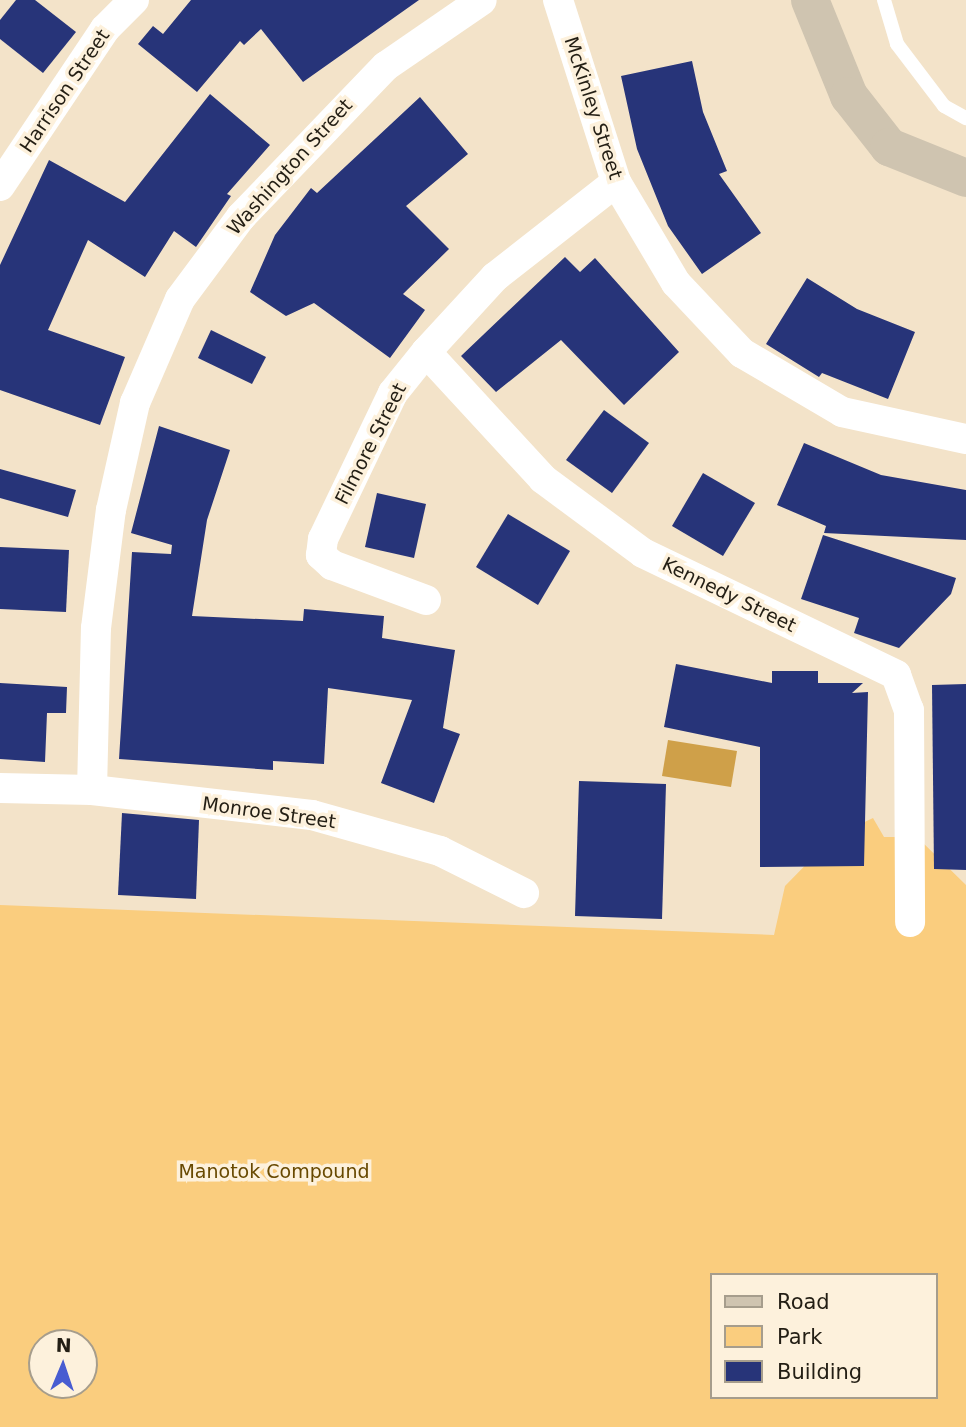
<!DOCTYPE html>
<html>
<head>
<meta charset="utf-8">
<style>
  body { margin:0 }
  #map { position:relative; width:966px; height:1427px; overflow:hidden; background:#f3e3c9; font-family:"DejaVu Sans",sans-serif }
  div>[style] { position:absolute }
  .green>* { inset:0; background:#facd7e }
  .water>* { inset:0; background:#cfa049 }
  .building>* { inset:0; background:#273479 }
  .lane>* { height:14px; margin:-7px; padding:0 7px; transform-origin:7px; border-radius:7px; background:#fff }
  .street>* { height:30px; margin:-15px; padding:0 15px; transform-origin:15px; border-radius:15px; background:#fff }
  .secondary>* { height:38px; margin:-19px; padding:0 19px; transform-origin:19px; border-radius:19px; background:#cfc4b0 }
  span { translate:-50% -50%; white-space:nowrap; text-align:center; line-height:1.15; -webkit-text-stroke:7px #fdf1dc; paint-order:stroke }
  .street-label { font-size:19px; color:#231e14 }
  .park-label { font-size:19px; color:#684900 }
  .legend { position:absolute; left:710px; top:1273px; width:228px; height:126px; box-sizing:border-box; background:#fdf1dc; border:2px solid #a69d8c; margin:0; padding:9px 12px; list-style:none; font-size:21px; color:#231e14 }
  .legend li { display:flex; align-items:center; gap:14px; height:35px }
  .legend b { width:35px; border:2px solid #a69d8c }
  .north { position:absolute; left:28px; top:1329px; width:70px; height:70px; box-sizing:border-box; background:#fdf1dc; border:2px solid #a69d8c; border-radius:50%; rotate:2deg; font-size:19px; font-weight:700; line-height:28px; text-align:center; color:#231e14 }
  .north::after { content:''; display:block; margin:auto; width:24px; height:32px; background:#485cd1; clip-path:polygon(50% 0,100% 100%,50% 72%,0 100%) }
</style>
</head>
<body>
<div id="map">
  <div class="green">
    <i style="clip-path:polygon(evenodd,873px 818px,884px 837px,917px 837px,966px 885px,966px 1427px,0 1427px,0 905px,774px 935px,785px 886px,833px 837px,873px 818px,712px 1275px,936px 1275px,936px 1397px,712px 1397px,712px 1275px,873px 818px,42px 1343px,84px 1343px,84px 1385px,42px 1385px,42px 1343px)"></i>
  </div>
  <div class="water">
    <i style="clip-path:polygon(668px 740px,737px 751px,731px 787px,662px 776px)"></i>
  </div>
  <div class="building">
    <i style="clip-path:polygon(16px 0,35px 0,76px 32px,43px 73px,0 39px,0 20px)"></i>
    <i style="clip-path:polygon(191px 0,419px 0,303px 82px,261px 29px,244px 45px,240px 41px,197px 92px,138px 44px,153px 26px,163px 34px)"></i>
    <i style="clip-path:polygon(692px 61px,703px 112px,727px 171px,719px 174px,761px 233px,702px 274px,668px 226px,637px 149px,621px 76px)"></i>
    <i style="clip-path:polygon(210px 94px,270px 145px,227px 194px,231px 196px,196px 247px,174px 231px,145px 277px,88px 240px,48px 330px,125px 357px,100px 425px,0 390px,0 265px,49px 160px,125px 202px)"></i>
    <i style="clip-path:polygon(420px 97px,468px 154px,406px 206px,449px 249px,403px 294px,425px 310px,390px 358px,314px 303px,286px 316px,250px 292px,275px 235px,311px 188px,317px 193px)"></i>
    <i style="clip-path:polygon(565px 257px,580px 272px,595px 258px,679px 352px,624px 405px,561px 340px,496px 392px,461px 356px)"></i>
    <i style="clip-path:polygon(807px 278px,857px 309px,915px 332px,888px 399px,822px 373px,819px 377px,766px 344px)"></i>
    <i style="clip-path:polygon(211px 330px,266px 357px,252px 384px,198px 358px)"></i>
    <i style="clip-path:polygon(604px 410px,649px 443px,612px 493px,566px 460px)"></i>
    <i style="clip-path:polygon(159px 426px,230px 450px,207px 520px,192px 616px,303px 621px,304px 609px,384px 616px,382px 638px,455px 650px,443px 728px,460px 734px,434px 803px,381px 783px,412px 700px,328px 688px,324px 764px,273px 761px,273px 770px,119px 759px,132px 552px,171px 554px,172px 545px,131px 533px)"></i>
    <i style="clip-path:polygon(804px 443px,881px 475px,966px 490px,966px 540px,824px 533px,826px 526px,777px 505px)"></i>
    <i style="clip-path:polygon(0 469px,76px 490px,68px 517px,0 498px)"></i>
    <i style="clip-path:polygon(703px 473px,755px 503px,723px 556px,672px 526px)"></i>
    <i style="clip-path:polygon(377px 493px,426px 504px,414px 558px,365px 547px)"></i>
    <i style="clip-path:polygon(508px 514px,570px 551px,538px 605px,476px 567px)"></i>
    <i style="clip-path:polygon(823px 535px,956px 578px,951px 594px,899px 648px,854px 633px,859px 618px,801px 599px)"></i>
    <i style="clip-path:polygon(0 547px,69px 550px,66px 612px,0 609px)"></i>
    <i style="clip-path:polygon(676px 664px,772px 683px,772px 671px,818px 671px,818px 683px,863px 683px,852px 693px,868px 692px,864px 866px,760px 867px,760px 747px,664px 727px)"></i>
    <i style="clip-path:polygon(0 683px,67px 687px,66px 713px,47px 713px,45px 762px,0 759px)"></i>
    <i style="clip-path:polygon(966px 684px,966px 870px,934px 869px,932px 685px)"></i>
    <i style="clip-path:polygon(579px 781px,666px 784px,662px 919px,575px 916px)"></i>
    <i style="clip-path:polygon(122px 813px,199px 820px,196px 899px,118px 895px)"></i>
  </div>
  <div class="lane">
    <i style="left:884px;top:0;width:46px;rotate:73.5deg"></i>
    <i style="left:897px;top:44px;width:78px;rotate:52.8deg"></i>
    <i style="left:944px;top:106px;width:25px;rotate:29deg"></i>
  </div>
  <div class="street">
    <i style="left:558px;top:0;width:191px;rotate:72.3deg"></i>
    <i style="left:616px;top:182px;width:117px;rotate:59.3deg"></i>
    <i style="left:676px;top:283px;width:96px;rotate:46.7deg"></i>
    <i style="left:742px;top:353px;width:116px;rotate:30.5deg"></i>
    <i style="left:842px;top:412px;width:127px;rotate:12.3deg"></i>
    <i style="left:0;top:186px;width:189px;rotate:-56.2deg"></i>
    <i style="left:105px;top:29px;width:41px;rotate:-45deg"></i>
    <i style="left:426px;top:352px;width:173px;rotate:47.3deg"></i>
    <i style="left:543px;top:479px;width:124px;rotate:36.5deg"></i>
    <i style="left:643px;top:553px;width:281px;rotate:25.7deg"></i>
    <i style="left:896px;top:675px;width:37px;rotate:70deg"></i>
    <i style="left:909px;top:710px;width:212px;rotate:89.7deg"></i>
    <i style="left:426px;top:600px;width:100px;rotate:-159.6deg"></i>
    <i style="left:332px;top:565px;width:15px;rotate:-138deg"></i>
    <i style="left:321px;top:555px;width:16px;rotate:-83deg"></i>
    <i style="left:323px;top:539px;width:162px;rotate:-64.4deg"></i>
    <i style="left:393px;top:393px;width:53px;rotate:-51.2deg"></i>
    <i style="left:426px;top:352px;width:102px;rotate:-47.4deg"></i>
    <i style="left:495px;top:277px;width:154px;rotate:-38.1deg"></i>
    <i style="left:0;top:788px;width:92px;rotate:1.2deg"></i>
    <i style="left:92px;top:790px;width:221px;rotate:6.5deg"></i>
    <i style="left:312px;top:815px;width:133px;rotate:15.7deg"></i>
    <i style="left:440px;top:851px;width:94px;rotate:26.6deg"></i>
    <i style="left:92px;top:790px;width:162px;rotate:-88.6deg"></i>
    <i style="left:96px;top:628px;width:119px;rotate:-82.8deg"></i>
    <i style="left:111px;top:510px;width:110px;rotate:-77.4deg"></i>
    <i style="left:135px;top:403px;width:113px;rotate:-66.6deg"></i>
    <i style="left:180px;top:299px;width:102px;rotate:-53.4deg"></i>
    <i style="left:241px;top:217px;width:209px;rotate:-46.2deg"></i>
    <i style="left:386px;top:66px;width:116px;rotate:-34.5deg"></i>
  </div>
  <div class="secondary">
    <i style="left:810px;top:0;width:104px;rotate:67.9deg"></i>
    <i style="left:849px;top:96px;width:65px;rotate:51.9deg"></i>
    <i style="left:889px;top:147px;width:83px;rotate:21.9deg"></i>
  </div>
  <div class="street-label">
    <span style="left:65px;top:91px;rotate:-56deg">Harrison Street</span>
    <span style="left:593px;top:108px;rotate:72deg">McKinley Street</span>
    <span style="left:290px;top:167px;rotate:-48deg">Washington Street</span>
    <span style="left:371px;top:444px;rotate:-63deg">Filmore Street</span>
    <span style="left:729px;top:595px;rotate:26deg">Kennedy Street</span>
    <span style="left:269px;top:813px;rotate:8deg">Monroe Street</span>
  </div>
  <div class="park-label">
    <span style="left:274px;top:1172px">Manotok Compound</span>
  </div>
  <ul class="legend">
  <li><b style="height:9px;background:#cfc4b0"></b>Road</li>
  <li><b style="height:19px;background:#facd7e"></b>Park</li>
  <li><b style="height:19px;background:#273479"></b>Building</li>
  </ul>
  <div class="north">N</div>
</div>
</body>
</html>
